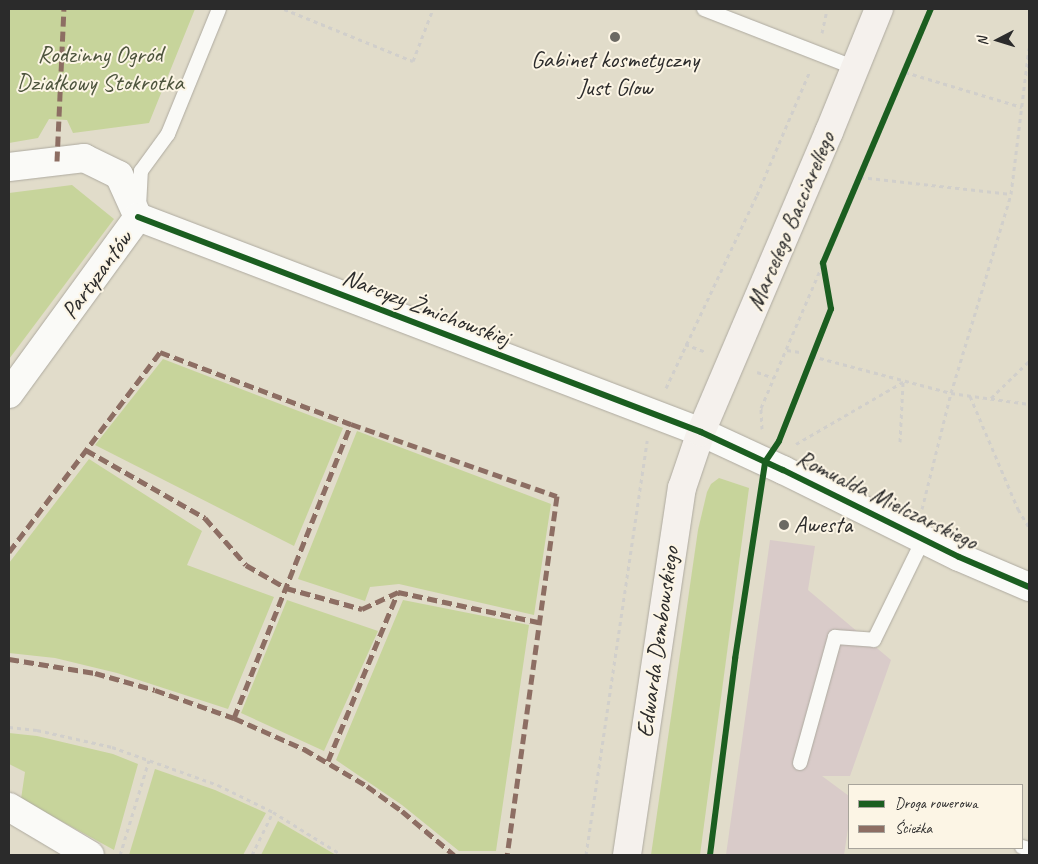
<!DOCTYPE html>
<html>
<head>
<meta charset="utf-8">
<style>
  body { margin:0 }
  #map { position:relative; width:1038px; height:864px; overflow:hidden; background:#e1dcca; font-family:Caveat,sans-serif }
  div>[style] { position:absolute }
  .industrial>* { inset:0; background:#d9cbc9 }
  .green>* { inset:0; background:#c7d49b }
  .path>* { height:3px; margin-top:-1.5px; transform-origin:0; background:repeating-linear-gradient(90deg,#d1cfcb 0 4px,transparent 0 8px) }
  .roads { filter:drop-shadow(0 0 1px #aeaaa0) drop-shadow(0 0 1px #aeaaa0) }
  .lane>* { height:14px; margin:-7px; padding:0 7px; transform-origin:7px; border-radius:7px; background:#fafaf7 }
  .street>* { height:28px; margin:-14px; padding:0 14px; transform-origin:14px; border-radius:14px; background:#fafaf7 }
  .secondary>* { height:28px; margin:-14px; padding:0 14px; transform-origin:14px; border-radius:14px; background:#f5f1ed }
  .quiet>* { height:5px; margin-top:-2.5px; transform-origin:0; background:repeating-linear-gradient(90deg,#8d6e63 0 10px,transparent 0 15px) }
  .cycleway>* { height:6px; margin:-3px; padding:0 3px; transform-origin:3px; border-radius:3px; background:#1b5e20 }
  .dots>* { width:14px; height:14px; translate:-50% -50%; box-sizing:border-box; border:2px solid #fcf5e5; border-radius:50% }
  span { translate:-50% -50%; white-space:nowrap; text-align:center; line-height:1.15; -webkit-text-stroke:4px #fcf5e5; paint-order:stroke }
  .park-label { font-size:24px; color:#4d543d }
  .poi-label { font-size:24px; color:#2b2b2b }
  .left { translate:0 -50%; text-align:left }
  .street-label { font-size:24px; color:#2b2b2b }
  .frame { position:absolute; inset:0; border:10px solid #2b2b2b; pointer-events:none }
  .legend { position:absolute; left:848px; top:784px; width:175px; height:65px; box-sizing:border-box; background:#fcf5e5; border:1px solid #a8a49b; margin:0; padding:6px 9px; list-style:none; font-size:15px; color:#2b2b2b }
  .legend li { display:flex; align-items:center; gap:10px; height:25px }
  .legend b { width:25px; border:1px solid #a8a49b }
  .north { position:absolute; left:973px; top:15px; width:50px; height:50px; -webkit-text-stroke:4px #fcf5e5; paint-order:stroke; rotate:265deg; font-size:14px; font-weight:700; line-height:20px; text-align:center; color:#2b2b2b }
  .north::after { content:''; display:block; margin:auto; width:18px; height:22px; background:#2b2b2b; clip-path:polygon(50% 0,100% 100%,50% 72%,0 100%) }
</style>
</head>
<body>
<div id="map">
  <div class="industrial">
    <i style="clip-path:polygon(770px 540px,815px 546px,808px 590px,891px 660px,850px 776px,822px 776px,849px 796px,849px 822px,844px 855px,726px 855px)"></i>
  </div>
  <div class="green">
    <i style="clip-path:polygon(9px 9px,195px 9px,149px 123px,73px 133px,67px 120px,49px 119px,38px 138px,9px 143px)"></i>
    <i style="clip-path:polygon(72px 185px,114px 219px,9px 359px,9px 193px)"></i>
    <i style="clip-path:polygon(163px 359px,343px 428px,294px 546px,95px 445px)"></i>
    <i style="clip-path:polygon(357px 431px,551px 504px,534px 615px,399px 584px,370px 587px,365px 601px,298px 579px)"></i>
    <i style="clip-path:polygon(89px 459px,202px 531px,187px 565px,274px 597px,228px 709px,117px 673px,55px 658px,9px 653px,9px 563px)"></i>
    <i style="clip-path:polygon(719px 478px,749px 488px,700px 855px,651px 855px,698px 530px,707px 492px,711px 484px)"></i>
    <i style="clip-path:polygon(287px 600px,378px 631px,324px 751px,241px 713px)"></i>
    <i style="clip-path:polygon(403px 600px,529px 625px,496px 851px,459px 851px,402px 805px,336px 760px)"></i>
    <i style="clip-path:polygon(9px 733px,37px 736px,113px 754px,138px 764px,114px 850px,21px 799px,25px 772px,9px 764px)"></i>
    <i style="clip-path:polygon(155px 769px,215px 790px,266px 813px,243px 855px,129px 855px)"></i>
    <i style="clip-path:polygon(278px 821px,336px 855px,261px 855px)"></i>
  </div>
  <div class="path">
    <i style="left:284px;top:9px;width:139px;rotate:22deg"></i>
    <i style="left:413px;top:61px;width:56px;rotate:-69deg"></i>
    <i style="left:822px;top:33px;width:25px;rotate:-78deg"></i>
    <i style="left:905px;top:72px;width:122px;rotate:16.7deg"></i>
    <i style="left:860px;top:177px;width:152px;rotate:6.4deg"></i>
    <i style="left:685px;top:344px;width:22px;rotate:21deg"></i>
    <i style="left:787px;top:350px;width:13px;rotate:9deg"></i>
    <i style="left:812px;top:356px;width:144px;rotate:14.9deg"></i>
    <i style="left:951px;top:393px;width:79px;rotate:8deg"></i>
    <i style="left:757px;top:372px;width:18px;rotate:19deg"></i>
    <i style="left:666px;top:388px;width:213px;rotate:-64.8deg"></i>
    <i style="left:757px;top:195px;width:133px;rotate:-66.9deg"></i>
    <i style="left:970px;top:396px;width:123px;rotate:67deg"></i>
    <i style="left:1018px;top:509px;width:21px;rotate:59deg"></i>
    <i style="left:991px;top:398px;width:53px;rotate:-44.2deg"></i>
    <i style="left:762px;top:429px;width:21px;rotate:-93deg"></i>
    <i style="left:761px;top:408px;width:158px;rotate:-66.8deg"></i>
    <i style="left:900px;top:442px;width:60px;rotate:-87.1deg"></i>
    <i style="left:796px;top:444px;width:124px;rotate:-30.1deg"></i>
    <i style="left:922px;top:509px;width:120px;rotate:-76deg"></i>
    <i style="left:951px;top:393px;width:208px;rotate:-73.2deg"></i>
    <i style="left:1011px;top:194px;width:147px;rotate:-83deg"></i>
    <i style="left:9px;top:727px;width:28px;rotate:6deg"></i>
    <i style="left:37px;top:730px;width:77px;rotate:12.8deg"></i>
    <i style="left:112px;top:747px;width:113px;rotate:19.7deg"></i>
    <i style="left:218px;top:785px;width:61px;rotate:26.1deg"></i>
    <i style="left:273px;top:812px;width:81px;rotate:31.9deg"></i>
    <i style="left:120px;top:855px;width:99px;rotate:-73deg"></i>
    <i style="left:252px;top:855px;width:48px;rotate:-64deg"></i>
    <i style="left:586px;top:855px;width:419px;rotate:-81.6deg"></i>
  </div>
  <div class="roads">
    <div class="lane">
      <i style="left:704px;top:9px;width:162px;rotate:21.3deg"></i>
      <i style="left:139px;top:207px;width:36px;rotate:-87deg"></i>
      <i style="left:141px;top:171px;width:46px;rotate:-53.9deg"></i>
      <i style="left:168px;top:134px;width:135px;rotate:-67.8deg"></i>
      <i style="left:800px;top:763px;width:131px;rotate:-74.5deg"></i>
      <i style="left:835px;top:637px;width:39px;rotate:4deg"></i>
      <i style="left:874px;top:640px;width:111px;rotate:-63.9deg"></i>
      <i style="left:1022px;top:847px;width:7px;rotate:16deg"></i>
    </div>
    <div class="street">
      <i style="left:9px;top:167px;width:76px;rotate:-6.8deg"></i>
      <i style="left:84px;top:158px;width:39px;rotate:26deg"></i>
      <i style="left:119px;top:175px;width:46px;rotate:65.7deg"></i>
      <i style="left:138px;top:217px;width:603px;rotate:20.9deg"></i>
      <i style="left:701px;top:432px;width:90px;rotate:24.9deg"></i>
      <i style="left:783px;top:470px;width:196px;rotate:26.3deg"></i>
      <i style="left:959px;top:557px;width:76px;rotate:23.2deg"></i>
      <i style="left:9px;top:394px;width:219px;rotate:-53.9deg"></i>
      <i style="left:9px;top:807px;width:94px;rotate:30.7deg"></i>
    </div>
    <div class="secondary">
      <i style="left:627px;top:855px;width:371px;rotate:-81.5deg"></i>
      <i style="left:682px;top:488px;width:59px;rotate:-71.3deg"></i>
      <i style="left:701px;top:432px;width:326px;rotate:-66.9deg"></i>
      <i style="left:829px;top:132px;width:133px;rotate:-67.9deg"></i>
    </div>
  </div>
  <div class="quiet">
    <i style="left:57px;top:161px;width:152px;rotate:-87.4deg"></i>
    <i style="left:86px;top:450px;width:137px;rotate:29.7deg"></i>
    <i style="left:205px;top:518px;width:62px;rotate:48.9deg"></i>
    <i style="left:246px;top:565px;width:46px;rotate:29.9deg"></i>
    <i style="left:286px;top:588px;width:79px;rotate:15.4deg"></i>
    <i style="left:362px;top:609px;width:40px;rotate:-25deg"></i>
    <i style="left:398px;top:592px;width:143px;rotate:12.1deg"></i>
    <i style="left:9px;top:552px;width:251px;rotate:-52.9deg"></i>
    <i style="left:160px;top:352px;width:204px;rotate:20.7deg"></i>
    <i style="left:351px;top:424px;width:218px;rotate:19.3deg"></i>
    <i style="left:557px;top:496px;width:362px;rotate:97.9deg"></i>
    <i style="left:9px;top:659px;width:87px;rotate:9.2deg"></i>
    <i style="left:95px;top:673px;width:62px;rotate:15.8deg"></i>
    <i style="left:155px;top:690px;width:84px;rotate:19.5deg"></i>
    <i style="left:234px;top:718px;width:77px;rotate:23.9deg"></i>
    <i style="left:304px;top:749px;width:73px;rotate:30.4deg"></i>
    <i style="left:367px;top:786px;width:43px;rotate:35.5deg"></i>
    <i style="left:402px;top:811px;width:68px;rotate:40.2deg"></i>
    <i style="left:234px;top:718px;width:316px;rotate:-68.3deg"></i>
    <i style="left:328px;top:761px;width:183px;rotate:-67.5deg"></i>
  </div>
  <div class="cycleway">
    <i style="left:138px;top:217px;width:603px;rotate:20.9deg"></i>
    <i style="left:701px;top:432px;width:90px;rotate:24.9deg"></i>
    <i style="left:783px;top:470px;width:196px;rotate:26.3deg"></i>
    <i style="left:959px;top:557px;width:76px;rotate:23.2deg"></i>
    <i style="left:710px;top:855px;width:198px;rotate:-82.7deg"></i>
    <i style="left:735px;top:659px;width:199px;rotate:-81.3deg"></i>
    <i style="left:765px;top:462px;width:25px;rotate:-56deg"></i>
    <i style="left:779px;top:441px;width:142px;rotate:-68.5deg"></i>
    <i style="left:831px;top:309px;width:47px;rotate:-99.9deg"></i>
    <i style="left:823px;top:263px;width:276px;rotate:-67deg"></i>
  </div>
  <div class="dots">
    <i style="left:615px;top:37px;background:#6b6963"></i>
    <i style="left:784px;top:525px;background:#6b6963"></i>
  </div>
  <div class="park-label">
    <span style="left:100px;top:69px">Rodzinny Ogród<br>Działkowy Stokrotka</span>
  </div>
  <div class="poi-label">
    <span style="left:615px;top:74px">Gabinet kosmetyczny<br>Just Glow</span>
    <span class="left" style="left:794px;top:525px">Awesta</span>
  </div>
  <div class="street-label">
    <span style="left:791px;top:221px;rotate:-67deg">Marcelego Bacciarellego</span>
    <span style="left:97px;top:275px;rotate:-54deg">Partyzantów</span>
    <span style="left:426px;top:308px;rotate:21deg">Narcyzy Żmichowskiej</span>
    <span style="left:887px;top:500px;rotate:26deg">Romualda Mielczarskiego</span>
    <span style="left:658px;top:642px;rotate:-82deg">Edwarda Dembowskiego</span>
  </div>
  <div class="frame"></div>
  <ul class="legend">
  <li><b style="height:6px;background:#1b5e20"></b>Droga rowerowa</li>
  <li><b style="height:6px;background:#8d6e63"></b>Ścieżka</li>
  </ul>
  <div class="north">N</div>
</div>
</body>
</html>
